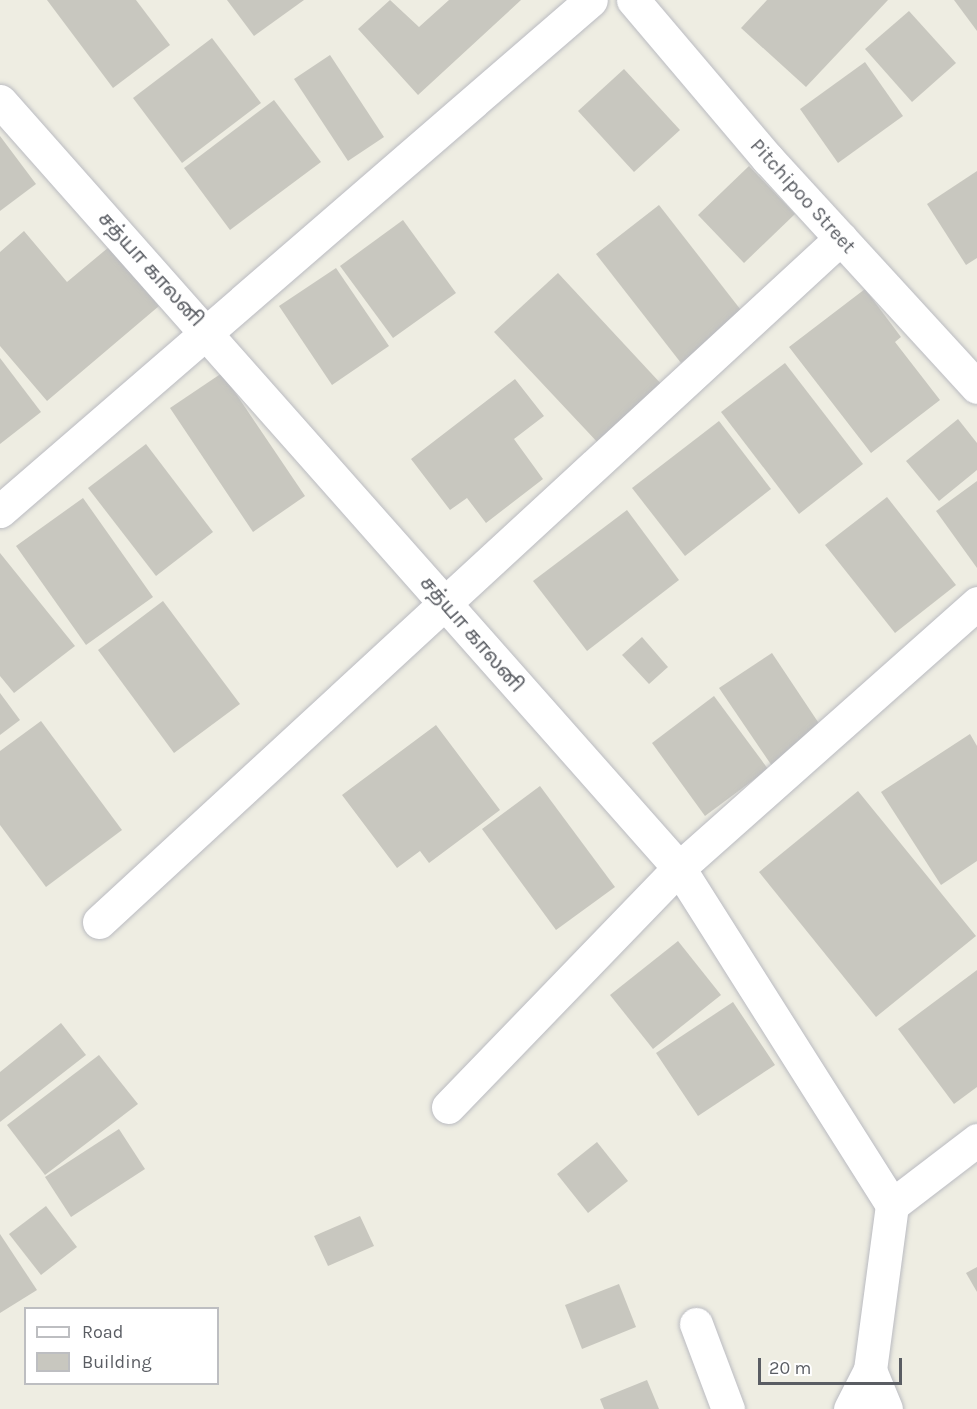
<!DOCTYPE html>
<html>
<head>
<meta charset="utf-8">
<style>
  body { margin:0 }
  #map { position:relative; width:977px; height:1409px; overflow:hidden; background:#eeede2; font-family:Karla,"Noto Sans Tamil",sans-serif }
  div>[style] { position:absolute }
  .building>* { inset:0; background:#c8c7bf }
  .roads { filter:drop-shadow(0 0 2px #babbc1) drop-shadow(0 0 2px #babbc1) }
  .street>* { height:33px; margin:-16.5px; padding:0 16.5px; transform-origin:16.5px; border-radius:16.5px; background:#fff }
  span { translate:-50% -50%; white-space:nowrap; text-align:center; line-height:1.15; -webkit-text-stroke:4.5px #fff; paint-order:stroke }
  .street-label { font-size:20px; color:#5a5d63 }
  .legend { position:absolute; left:24px; top:1307px; width:195px; height:78px; box-sizing:border-box; background:#fff; border:2px solid #bdbec1; margin:0; padding:8px 10px; list-style:none; font-size:18px; color:#5a5d63 }
  .legend li { display:flex; align-items:center; gap:12px; height:30px }
  .legend b { width:30px; border:2px solid #bdbec1 }
  .scale { position:absolute; left:758px; top:1358px; width:144px; height:27px; box-sizing:border-box; border:3px solid #5a5d63; border-top:0; padding-left:8px; font-size:18px; line-height:21px; white-space:nowrap; color:#5a5d63; -webkit-text-stroke:4px #fff; paint-order:stroke }
</style>
</head>
<body>
<div id="map">
  <div class="building">
    <i style="clip-path:polygon(47px 0,136px 0,170px 45px,113px 88px)"></i>
    <i style="clip-path:polygon(227px 0,304px 0,254px 36px)"></i>
    <i style="clip-path:polygon(390px 0,419px 27px,449px 0,521px 0,418px 95px,358px 29px)"></i>
    <i style="clip-path:polygon(767px 0,888px 0,806px 87px,741px 28px)"></i>
    <i style="clip-path:polygon(954px 0,977px 0,977px 31px)"></i>
    <i style="clip-path:polygon(909px 11px,956px 63px,912px 102px,865px 49px)"></i>
    <i style="clip-path:polygon(212px 38px,261px 103px,182px 163px,133px 98px)"></i>
    <i style="clip-path:polygon(330px 55px,384px 137px,348px 161px,294px 79px)"></i>
    <i style="clip-path:polygon(865px 62px,903px 116px,838px 163px,800px 109px)"></i>
    <i style="clip-path:polygon(624px 69px,680px 130px,634px 172px,578px 111px)"></i>
    <i style="clip-path:polygon(274px 100px,321px 162px,230px 230px,184px 168px)"></i>
    <i style="clip-path:polygon(0 136px,36px 184px,0 211px)"></i>
    <i style="clip-path:polygon(749px 166px,795px 214px,744px 263px,698px 215px)"></i>
    <i style="clip-path:polygon(977px 171px,977px 258px,966px 265px,927px 204px)"></i>
    <i style="clip-path:polygon(659px 205px,744px 314px,681px 363px,596px 254px)"></i>
    <i style="clip-path:polygon(403px 220px,456px 293px,393px 338px,340px 266px)"></i>
    <i style="clip-path:polygon(24px 231px,67px 282px,109px 247px,159px 306px,47px 401px,0 346px,0 252px)"></i>
    <i style="clip-path:polygon(336px 268px,389px 346px,332px 385px,279px 306px)"></i>
    <i style="clip-path:polygon(558px 273px,664px 387px,600px 445px,494px 332px)"></i>
    <i style="clip-path:polygon(865px 289px,901px 337px,895px 342px,940px 400px,871px 453px,789px 347px)"></i>
    <i style="clip-path:polygon(0 358px,41px 412px,0 444px)"></i>
    <i style="clip-path:polygon(785px 363px,863px 464px,799px 514px,721px 412px)"></i>
    <i style="clip-path:polygon(222px 373px,305px 496px,253px 532px,170px 408px)"></i>
    <i style="clip-path:polygon(515px 379px,544px 416px,514px 439px,543px 479px,486px 523px,467px 498px,450px 510px,411px 459px)"></i>
    <i style="clip-path:polygon(958px 419px,977px 443px,977px 470px,939px 501px,906px 461px)"></i>
    <i style="clip-path:polygon(719px 421px,771px 489px,685px 556px,632px 488px)"></i>
    <i style="clip-path:polygon(146px 444px,213px 532px,156px 576px,88px 488px)"></i>
    <i style="clip-path:polygon(977px 481px,977px 568px,936px 511px)"></i>
    <i style="clip-path:polygon(887px 497px,956px 585px,895px 633px,825px 545px)"></i>
    <i style="clip-path:polygon(83px 498px,153px 597px,86px 645px,16px 546px)"></i>
    <i style="clip-path:polygon(627px 510px,679px 580px,587px 651px,533px 581px)"></i>
    <i style="clip-path:polygon(0 553px,75px 646px,14px 693px,0 676px)"></i>
    <i style="clip-path:polygon(163px 601px,240px 704px,174px 753px,98px 650px)"></i>
    <i style="clip-path:polygon(642px 637px,668px 667px,649px 684px,622px 655px)"></i>
    <i style="clip-path:polygon(772px 653px,824px 731px,772px 766px,719px 688px)"></i>
    <i style="clip-path:polygon(0 693px,20px 720px,0 735px)"></i>
    <i style="clip-path:polygon(714px 696px,768px 769px,705px 816px,652px 743px)"></i>
    <i style="clip-path:polygon(41px 721px,122px 830px,46px 887px,0 825px,0 751px)"></i>
    <i style="clip-path:polygon(436px 725px,500px 810px,429px 863px,420px 851px,397px 868px,342px 795px)"></i>
    <i style="clip-path:polygon(970px 734px,977px 746px,977px 861px,941px 885px,881px 792px)"></i>
    <i style="clip-path:polygon(540px 786px,615px 887px,556px 930px,482px 829px)"></i>
    <i style="clip-path:polygon(858px 791px,976px 936px,876px 1017px,759px 872px)"></i>
    <i style="clip-path:polygon(678px 941px,721px 995px,653px 1049px,610px 995px)"></i>
    <i style="clip-path:polygon(977px 970px,977px 1087px,954px 1104px,898px 1029px)"></i>
    <i style="clip-path:polygon(733px 1002px,775px 1065px,698px 1116px,656px 1053px)"></i>
    <i style="clip-path:polygon(61px 1023px,86px 1055px,0 1122px,0 1072px)"></i>
    <i style="clip-path:polygon(99px 1055px,138px 1104px,45px 1175px,7px 1125px)"></i>
    <i style="clip-path:polygon(119px 1129px,145px 1169px,71px 1217px,45px 1177px)"></i>
    <i style="clip-path:polygon(597px 1142px,628px 1181px,588px 1213px,557px 1174px)"></i>
    <i style="clip-path:polygon(46px 1206px,77px 1247px,41px 1275px,9px 1234px)"></i>
    <i style="clip-path:polygon(360px 1216px,374px 1246px,328px 1266px,314px 1236px)"></i>
    <i style="clip-path:polygon(0 1234px,37px 1290px,0 1313px)"></i>
    <i style="clip-path:polygon(977px 1267px,977px 1292px,966px 1273px)"></i>
    <i style="clip-path:polygon(619px 1284px,636px 1327px,582px 1349px,565px 1305px)"></i>
    <i style="clip-path:polygon(647px 1380px,659px 1409px,604px 1409px,600px 1399px)"></i>
  </div>
  <div class="roads">
    <div class="street">
      <i style="left:633px;top:0;width:209px;rotate:49.7deg"></i>
      <i style="left:768px;top:159px;width:309px;rotate:47.5deg"></i>
      <i style="left:0;top:101px;width:1024px;rotate:48.48deg"></i>
      <i style="left:679px;top:868px;width:399px;rotate:-41.6deg"></i>
      <i style="left:0;top:511px;width:781px;rotate:-40.85deg"></i>
      <i style="left:99px;top:922px;width:1009px;rotate:-42.67deg"></i>
      <i style="left:448px;top:1107px;width:332px;rotate:-46deg"></i>
      <i style="left:679px;top:868px;width:399px;rotate:57.7deg"></i>
      <i style="left:892px;top:1205px;width:166px;rotate:97.6deg"></i>
      <i style="left:870px;top:1370px;width:42px;rotate:67.7deg"></i>
      <i style="left:892px;top:1205px;width:107px;rotate:-37.4deg"></i>
      <i style="left:696px;top:1324px;width:91px;rotate:69.4deg"></i>
      <i style="left:850px;top:1409px;width:44px;rotate:-62.9deg"></i>
    </div>
  </div>
  <div class="street-label">
    <span style="left:803px;top:196px;rotate:48deg">Pitchipoo Street</span>
    <span style="left:151px;top:269px;rotate:48deg">சத்யா காலனி</span>
    <span style="left:472px;top:634px;rotate:49deg">சத்யா காலனி</span>
  </div>
  <ul class="legend">
  <li><b style="height:8px;background:#fff"></b>Road</li>
  <li><b style="height:16px;background:#c8c7bf"></b>Building</li>
  </ul>
  <div class="scale">20 m</div>
</div>
</body>
</html>
